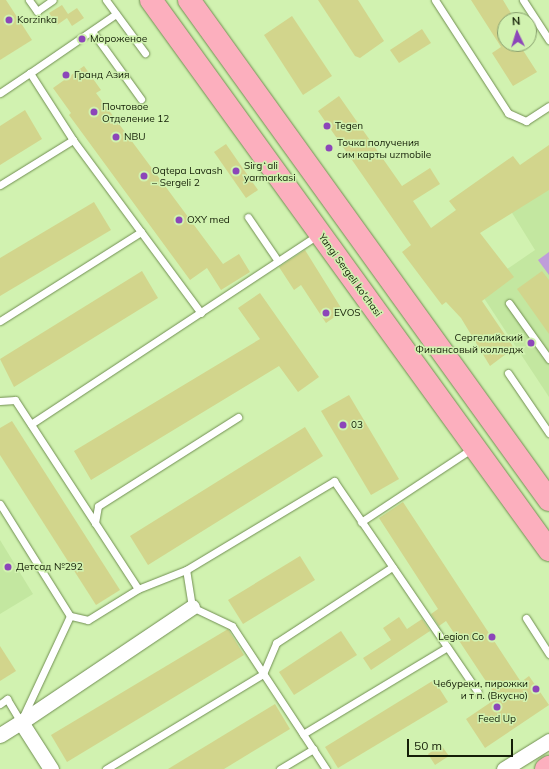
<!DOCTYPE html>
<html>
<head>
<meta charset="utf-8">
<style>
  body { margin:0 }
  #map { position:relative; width:549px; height:769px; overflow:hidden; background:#d1f2b0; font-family:Mulish,sans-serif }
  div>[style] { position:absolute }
  .built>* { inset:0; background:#c3e7a0 }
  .forest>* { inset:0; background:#bf9dda }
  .building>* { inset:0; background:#d2d58c }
  .roads { filter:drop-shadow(0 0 1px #718f52) drop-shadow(0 0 1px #718f52) }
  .lane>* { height:7px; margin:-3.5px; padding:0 3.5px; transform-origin:3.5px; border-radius:3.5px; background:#fff }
  .street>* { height:15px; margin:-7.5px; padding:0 7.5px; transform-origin:7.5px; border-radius:7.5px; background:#fff }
  .primary>* { height:22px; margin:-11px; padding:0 11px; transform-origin:11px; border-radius:11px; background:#fcafbe }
  .dots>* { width:11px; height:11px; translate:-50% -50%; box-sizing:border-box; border:2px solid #d1f2b0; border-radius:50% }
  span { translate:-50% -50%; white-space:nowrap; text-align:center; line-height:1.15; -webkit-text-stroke:3px #d1f2b0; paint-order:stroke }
  .poi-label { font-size:10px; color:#131e06 }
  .left { translate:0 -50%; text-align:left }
  .right { translate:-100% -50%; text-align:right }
  .street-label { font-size:10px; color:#131e06 }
  .north { position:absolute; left:497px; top:12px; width:40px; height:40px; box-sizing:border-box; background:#d1f2b0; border:1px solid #859d6c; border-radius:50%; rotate:356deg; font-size:11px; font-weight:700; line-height:16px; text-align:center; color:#131e06 }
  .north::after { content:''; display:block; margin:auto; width:14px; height:18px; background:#8c46b9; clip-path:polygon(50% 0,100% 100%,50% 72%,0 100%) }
  .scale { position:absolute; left:407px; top:739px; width:106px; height:18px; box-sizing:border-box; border:2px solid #131e06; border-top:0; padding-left:5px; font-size:12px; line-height:14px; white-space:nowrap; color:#131e06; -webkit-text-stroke:3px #d1f2b0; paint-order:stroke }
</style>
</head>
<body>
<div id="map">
  <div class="built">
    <i style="clip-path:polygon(549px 184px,549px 397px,478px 289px,535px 250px,509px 208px)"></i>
    <i style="clip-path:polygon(0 540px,33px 594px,0 614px)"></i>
  </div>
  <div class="forest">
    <i style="clip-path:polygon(549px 252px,549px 275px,538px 260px)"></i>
  </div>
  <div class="building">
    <i style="clip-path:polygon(0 0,6px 0,32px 40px,0 60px)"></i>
    <i style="clip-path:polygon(318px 0,358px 0,384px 41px,360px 58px,355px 56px)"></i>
    <i style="clip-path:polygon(471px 0,503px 0,515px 20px,505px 20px,505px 45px,519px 44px,537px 72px,513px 86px,492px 53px,501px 47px)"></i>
    <i style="clip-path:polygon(62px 5px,68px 14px,77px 8px,84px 18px,72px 26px,67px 18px,57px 25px,49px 13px)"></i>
    <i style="clip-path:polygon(292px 16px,332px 76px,303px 95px,264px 35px)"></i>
    <i style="clip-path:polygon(422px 29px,431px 43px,399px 63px,390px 50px)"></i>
    <i style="clip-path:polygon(84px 66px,101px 90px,96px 93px,223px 264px,239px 254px,250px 272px,221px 290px,207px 268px,190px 280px,69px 115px,71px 113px,53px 88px)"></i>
    <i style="clip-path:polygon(339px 96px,402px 186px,430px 168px,440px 184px,413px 201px,431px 228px,456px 210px,449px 201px,513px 156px,520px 165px,549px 145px,549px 190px,480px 233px,514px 277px,482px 301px,514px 348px,490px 366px,461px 318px,446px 302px,442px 305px,402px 252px,411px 245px,318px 111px)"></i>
    <i style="clip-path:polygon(25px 110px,42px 139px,0 165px,0 126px)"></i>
    <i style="clip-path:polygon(226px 144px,258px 190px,246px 198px,214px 152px)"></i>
    <i style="clip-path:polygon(94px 202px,111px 230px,0 296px,0 258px)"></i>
    <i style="clip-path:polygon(305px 250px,343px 311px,326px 323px,301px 285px,294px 290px,279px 267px)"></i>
    <i style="clip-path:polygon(142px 271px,158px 298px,14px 387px,0 359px)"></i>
    <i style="clip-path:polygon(542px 271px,549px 280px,549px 334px,517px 289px)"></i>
    <i style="clip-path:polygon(260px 293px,319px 377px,298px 392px,279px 366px,91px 480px,74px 451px,260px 339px,238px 308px)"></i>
    <i style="clip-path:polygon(349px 395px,399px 479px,371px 495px,321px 411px)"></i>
    <i style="clip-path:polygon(12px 421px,120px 590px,96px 605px,0 455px,0 428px)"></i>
    <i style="clip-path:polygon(305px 427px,323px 456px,148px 565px,130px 536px)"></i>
    <i style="clip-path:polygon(403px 502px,521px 682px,529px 676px,549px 705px,485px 748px,466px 719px,497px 698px,446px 621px,439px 626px,431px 614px,438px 609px,379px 518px)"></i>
    <i style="clip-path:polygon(300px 556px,315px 580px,243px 624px,228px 600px)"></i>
    <i style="clip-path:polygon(399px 617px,407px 629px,422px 619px,430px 631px,371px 670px,363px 658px,391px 640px,383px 628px)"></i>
    <i style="clip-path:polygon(228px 629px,244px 655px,67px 762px,51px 735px)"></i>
    <i style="clip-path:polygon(341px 631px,357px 655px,294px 695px,279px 672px)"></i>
    <i style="clip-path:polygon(0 646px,16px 671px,0 681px)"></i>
    <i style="clip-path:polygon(434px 680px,448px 702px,338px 768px,325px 747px)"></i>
    <i style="clip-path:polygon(275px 704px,290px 729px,224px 769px,168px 769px)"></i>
    <i style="clip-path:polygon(441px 745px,449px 756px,435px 765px,428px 754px)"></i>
  </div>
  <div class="roads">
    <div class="lane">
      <i style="left:29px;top:0;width:14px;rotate:54deg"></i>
      <i style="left:37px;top:11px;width:19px;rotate:-35deg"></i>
      <i style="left:106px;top:0;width:66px;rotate:53.7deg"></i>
      <i style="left:435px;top:0;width:135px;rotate:57.1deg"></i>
      <i style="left:508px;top:113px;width:20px;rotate:24deg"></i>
      <i style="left:526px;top:121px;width:27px;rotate:-33deg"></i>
      <i style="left:523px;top:0;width:48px;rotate:57deg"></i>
      <i style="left:92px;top:31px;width:84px;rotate:54.2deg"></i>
      <i style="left:0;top:93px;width:36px;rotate:-34deg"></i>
      <i style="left:73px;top:140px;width:80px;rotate:-122.7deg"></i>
      <i style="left:30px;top:73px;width:104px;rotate:-34.5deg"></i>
      <i style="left:0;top:185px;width:86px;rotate:-31.7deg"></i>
      <i style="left:73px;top:140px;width:215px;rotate:53.5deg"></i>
      <i style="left:248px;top:217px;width:53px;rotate:55.7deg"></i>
      <i style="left:509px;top:303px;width:69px;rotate:54.5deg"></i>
      <i style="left:0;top:321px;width:167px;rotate:-32.3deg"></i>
      <i style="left:508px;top:373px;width:73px;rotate:55.7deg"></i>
      <i style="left:0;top:401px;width:15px;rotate:-4deg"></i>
      <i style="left:15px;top:400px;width:225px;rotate:56.9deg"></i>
      <i style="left:138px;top:589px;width:59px;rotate:148.2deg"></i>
      <i style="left:88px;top:620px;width:18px;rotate:-167deg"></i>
      <i style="left:31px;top:424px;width:344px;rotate:-33.4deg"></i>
      <i style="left:0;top:504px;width:132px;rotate:58deg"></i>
      <i style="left:70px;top:616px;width:111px;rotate:115deg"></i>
      <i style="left:361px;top:522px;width:134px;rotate:-33.5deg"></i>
      <i style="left:95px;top:523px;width:17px;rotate:-80deg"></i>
      <i style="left:98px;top:506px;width:166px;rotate:-32.4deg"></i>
      <i style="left:138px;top:589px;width:52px;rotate:-21.6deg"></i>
      <i style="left:526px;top:618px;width:43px;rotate:57.4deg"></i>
      <i style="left:0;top:704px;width:9px;rotate:-36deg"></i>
      <i style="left:7px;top:699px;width:27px;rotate:59deg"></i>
      <i style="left:303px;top:734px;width:168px;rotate:-31.1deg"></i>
      <i style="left:106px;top:769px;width:184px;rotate:-31.2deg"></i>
      <i style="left:263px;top:674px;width:34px;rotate:-67deg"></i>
      <i style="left:276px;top:643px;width:139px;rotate:-33.2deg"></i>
      <i style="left:280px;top:769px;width:39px;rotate:-31deg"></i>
      <i style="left:326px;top:769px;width:171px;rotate:-123.3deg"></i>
      <i style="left:232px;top:626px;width:44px;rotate:-154.6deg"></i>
      <i style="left:192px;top:607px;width:37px;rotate:-99deg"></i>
      <i style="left:186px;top:570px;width:173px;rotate:-31deg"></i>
      <i style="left:334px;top:481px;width:255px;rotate:55.7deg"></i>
    </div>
    <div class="street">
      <i style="left:21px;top:722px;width:206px;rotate:-33.9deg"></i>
      <i style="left:0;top:735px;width:25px;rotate:-32deg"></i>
      <i style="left:21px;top:722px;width:56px;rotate:57.4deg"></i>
      <i style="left:504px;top:769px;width:53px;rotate:-31.9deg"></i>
    </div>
    <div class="primary">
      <i style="left:151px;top:0;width:679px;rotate:54.11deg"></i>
      <i style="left:189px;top:0;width:616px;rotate:54.25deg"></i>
      <i style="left:546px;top:769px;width:4px;rotate:-34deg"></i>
    </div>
  </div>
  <div class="dots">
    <i style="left:9px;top:20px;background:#8c46b9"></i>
    <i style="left:82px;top:39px;background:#8c46b9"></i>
    <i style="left:66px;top:75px;background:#8c46b9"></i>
    <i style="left:94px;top:112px;background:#8c46b9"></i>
    <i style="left:327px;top:126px;background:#8c46b9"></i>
    <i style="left:116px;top:137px;background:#8c46b9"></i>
    <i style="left:329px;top:148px;background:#8c46b9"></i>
    <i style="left:236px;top:171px;background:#8c46b9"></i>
    <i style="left:144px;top:176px;background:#8c46b9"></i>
    <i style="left:179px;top:220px;background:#8c46b9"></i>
    <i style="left:326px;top:313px;background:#8c46b9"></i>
    <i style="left:531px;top:343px;background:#8c46b9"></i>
    <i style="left:343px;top:425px;background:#8c46b9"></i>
    <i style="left:8px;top:567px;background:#8c46b9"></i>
    <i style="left:492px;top:637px;background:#8c46b9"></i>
    <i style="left:536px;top:689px;background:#8c46b9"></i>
    <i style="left:497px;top:707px;background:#8c46b9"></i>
  </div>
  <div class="poi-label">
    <span class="left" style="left:17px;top:20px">Korzinka</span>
    <span class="left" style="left:90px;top:39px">Мороженое</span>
    <span class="left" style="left:74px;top:75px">Гранд Азия</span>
    <span class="left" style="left:102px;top:112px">Почтовое<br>Отделение 12</span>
    <span class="left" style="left:335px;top:126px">Tegen</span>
    <span class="left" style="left:124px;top:137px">NBU</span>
    <span class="left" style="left:337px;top:148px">Точка получения<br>сим карты uzmobile</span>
    <span class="left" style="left:244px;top:171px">Sirgʻali<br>yarmarkasi</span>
    <span class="left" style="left:152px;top:176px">Oqtepa Lavash<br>– Sergeli 2</span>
    <span class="left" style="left:187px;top:220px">OXY med</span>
    <span class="left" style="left:334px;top:313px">EVOS</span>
    <span class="right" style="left:523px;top:343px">Сергелийский<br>Финансовый колледж</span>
    <span class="left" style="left:351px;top:425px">03</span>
    <span class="left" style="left:16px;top:567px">Детсад №292</span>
    <span class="right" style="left:484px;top:637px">Legion Co</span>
    <span class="right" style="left:528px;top:689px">Чебуреки, пирожки<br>и т п. (Вкусно)</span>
    <span style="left:497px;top:719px">Feed Up</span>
  </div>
  <div class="street-label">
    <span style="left:350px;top:275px;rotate:54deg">Yangi Sergeli ko'chasi</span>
  </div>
  <div class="north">N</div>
  <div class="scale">50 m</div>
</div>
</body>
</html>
